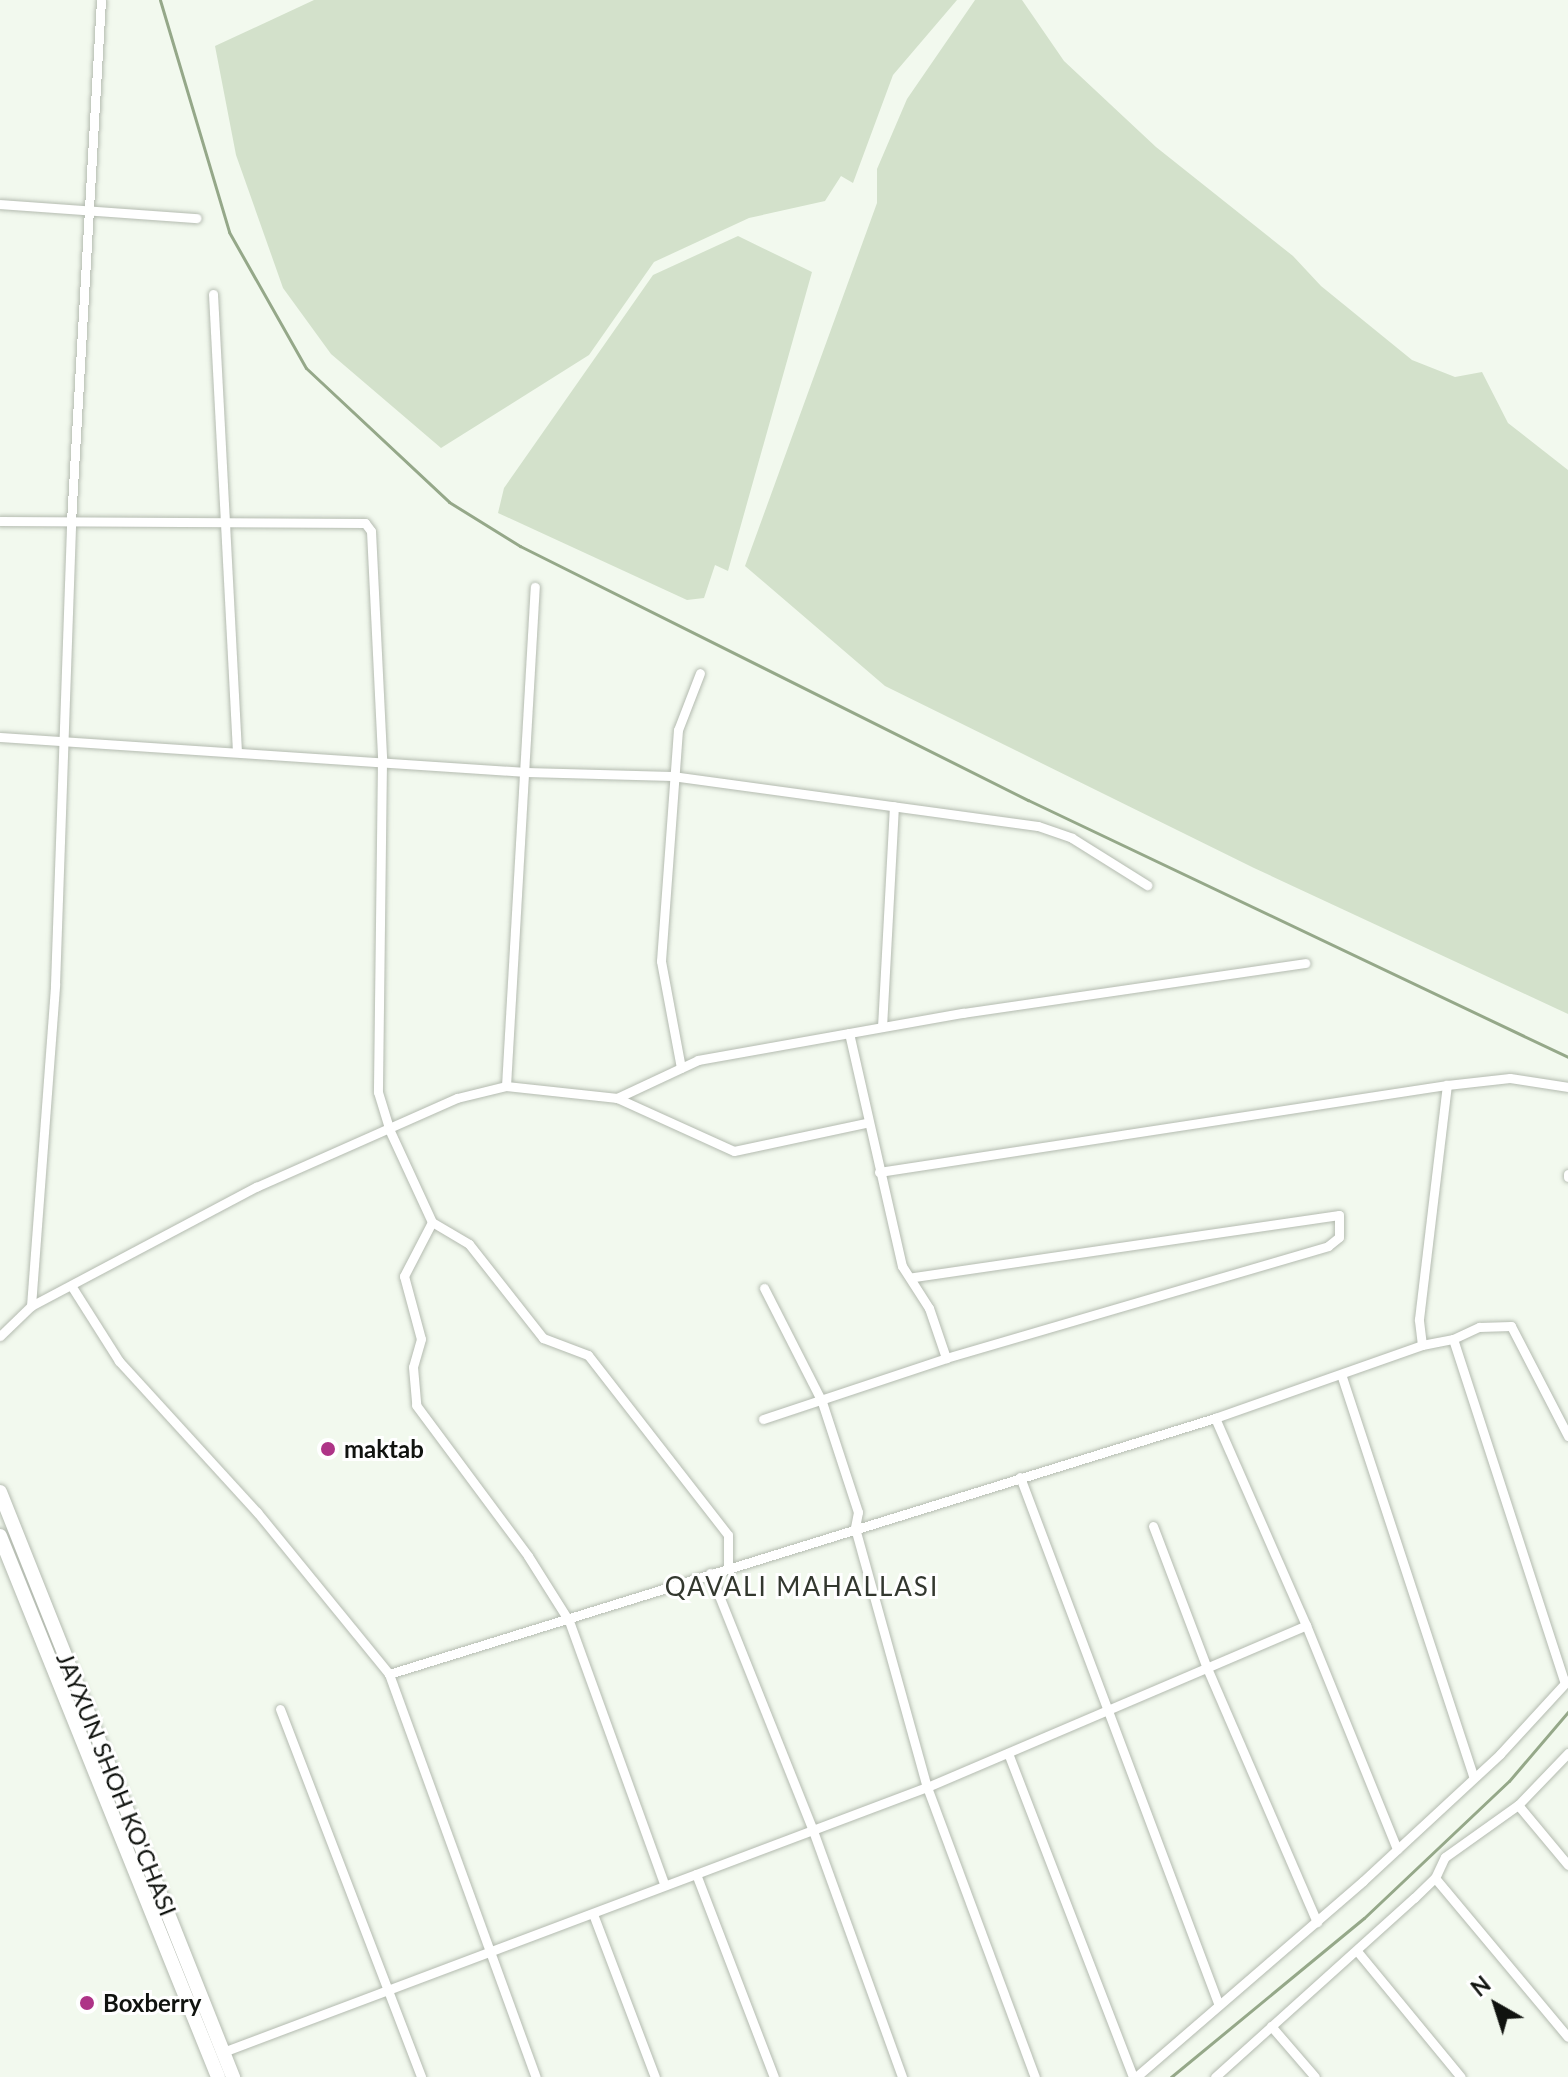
<!DOCTYPE html>
<html>
<head>
<meta charset="utf-8">
<style>
  body { margin:0 }
  #map { position:relative; width:1568px; height:2077px; overflow:hidden; background:#f2f9ee; font-family:Lato,sans-serif }
  div>[style] { position:absolute }
  .green>* { inset:0; background:#d3e1cb }
  .stream>* { height:3px; margin:-1.5px; padding:0 1.5px; transform-origin:1.5px; border-radius:1.5px; background:#95a889 }
  .roads { filter:drop-shadow(0 0 2px #b4bbb0) drop-shadow(0 0 2px #b4bbb0) }
  .minor>* { height:9px; margin:-4.5px; padding:0 4.5px; transform-origin:4.5px; border-radius:4.5px; background:#fff }
  .trunk>* { height:14px; margin:-7px; padding:0 7px; transform-origin:7px; border-radius:7px; background:#fff }
  .dots>* { width:22px; height:22px; translate:-50% -50%; box-sizing:border-box; border:4px solid #fff; border-radius:50% }
  span { translate:-50% -50%; white-space:nowrap; text-align:center; line-height:1.15; -webkit-text-stroke:6px #fff; paint-order:stroke }
  .poi-label { font-size:24px; color:#10130f; font-weight:700 }
  .left { translate:0 -50%; text-align:left }
  .street-label { font-size:24px; color:#10130f }
  .neighbourhood-label { font-size:26px; color:#33382f; letter-spacing:2px }
  .north { position:absolute; left:1456px; top:1965px; width:80px; height:80px; -webkit-text-stroke:6px #fff; paint-order:stroke; rotate:321deg; font-size:22px; font-weight:700; line-height:32px; text-align:center; color:#10130f }
  .north::after { content:''; display:block; margin:auto; width:28px; height:36px; background:#10130f; clip-path:polygon(50% 0,100% 100%,50% 72%,0 100%) }
</style>
</head>
<body>
<div id="map">
  <div class="green">
    <i style="clip-path:polygon(314px 0,957px 0,893px 75px,853px 183px,841px 176px,825px 201px,749px 218px,654px 262px,589px 355px,441px 448px,331px 354px,283px 288px,236px 155px,215px 46px)"></i>
    <i style="clip-path:polygon(975px 0,1022px 0,1064px 61px,1156px 147px,1293px 256px,1321px 286px,1412px 360px,1455px 377px,1482px 372px,1508px 423px,1568px 470px,1568px 1014px,1254px 868px,885px 686px,745px 566px,877px 203px,877px 169px,907px 99px)"></i>
    <i style="clip-path:polygon(738px 236px,812px 272px,728px 571px,715px 565px,704px 598px,687px 600px,498px 513px,504px 488px,653px 275px)"></i>
  </div>
  <div class="stream">
    <i style="left:160px;top:0;width:242px;rotate:73.4deg"></i>
    <i style="left:229px;top:232px;width:156px;rotate:60.5deg"></i>
    <i style="left:306px;top:368px;width:196px;rotate:43.1deg"></i>
    <i style="left:449px;top:502px;width:84px;rotate:31.8deg"></i>
    <i style="left:520px;top:546px;width:568px;rotate:26.57deg"></i>
    <i style="left:1028px;top:800px;width:598px;rotate:25.45deg"></i>
    <i style="left:1171px;top:2077px;width:250px;rotate:-39.5deg"></i>
    <i style="left:1364px;top:1918px;width:199px;rotate:-43.4deg"></i>
    <i style="left:1509px;top:1781px;width:91px;rotate:-49.5deg"></i>
  </div>
  <div class="roads">
    <div class="minor">
      <i style="left:0;top:204px;width:197px;rotate:4.1deg"></i>
      <i style="left:213px;top:294px;width:456px;rotate:87deg"></i>
      <i style="left:0;top:521px;width:365px;rotate:0.3deg"></i>
      <i style="left:365px;top:523px;width:10px;rotate:53deg"></i>
      <i style="left:371px;top:531px;width:229px;rotate:87.2deg"></i>
      <i style="left:382px;top:760px;width:332px;rotate:90.7deg"></i>
      <i style="left:378px;top:1092px;width:39px;rotate:73deg"></i>
      <i style="left:389px;top:1129px;width:102px;rotate:65.2deg"></i>
      <i style="left:432px;top:1222px;width:43px;rotate:30.7deg"></i>
      <i style="left:469px;top:1244px;width:120px;rotate:51.8deg"></i>
      <i style="left:543px;top:1338px;width:48px;rotate:20.7deg"></i>
      <i style="left:588px;top:1355px;width:228px;rotate:52.1deg"></i>
      <i style="left:728px;top:1535px;width:31px;rotate:90deg"></i>
      <i style="left:0;top:737px;width:527px;rotate:3.81deg"></i>
      <i style="left:526px;top:772px;width:146px;rotate:1.6deg"></i>
      <i style="left:672px;top:776px;width:369px;rotate:7.8deg"></i>
      <i style="left:1038px;top:826px;width:36px;rotate:19deg"></i>
      <i style="left:1072px;top:838px;width:89px;rotate:32.1deg"></i>
      <i style="left:882px;top:1027px;width:221px;rotate:-86.9deg"></i>
      <i style="left:849px;top:1033px;width:239px;rotate:77.2deg"></i>
      <i style="left:902px;top:1266px;width:50px;rotate:57.3deg"></i>
      <i style="left:929px;top:1308px;width:53px;rotate:71.2deg"></i>
      <i style="left:681px;top:1068px;width:109px;rotate:-100.6deg"></i>
      <i style="left:661px;top:961px;width:232px;rotate:-85.8deg"></i>
      <i style="left:678px;top:730px;width:61px;rotate:-68.9deg"></i>
      <i style="left:506px;top:1086px;width:500px;rotate:-86.7deg"></i>
      <i style="left:617px;top:1098px;width:128px;rotate:24.4deg"></i>
      <i style="left:734px;top:1151px;width:135px;rotate:-12deg"></i>
      <i style="left:879px;top:1172px;width:575px;rotate:-8.71deg"></i>
      <i style="left:1447px;top:1085px;width:63px;rotate:-6.3deg"></i>
      <i style="left:1510px;top:1078px;width:59px;rotate:8.8deg"></i>
      <i style="left:1568px;top:1174px;width:3px;rotate:90deg"></i>
      <i style="left:432px;top:1222px;width:61px;rotate:117.4deg"></i>
      <i style="left:404px;top:1276px;width:65px;rotate:74.9deg"></i>
      <i style="left:421px;top:1339px;width:29px;rotate:106deg"></i>
      <i style="left:413px;top:1367px;width:38px;rotate:85deg"></i>
      <i style="left:416px;top:1405px;width:188px;rotate:53.4deg"></i>
      <i style="left:528px;top:1556px;width:77px;rotate:57.8deg"></i>
      <i style="left:569px;top:1621px;width:280px;rotate:70.1deg"></i>
      <i style="left:72px;top:1287px;width:88px;rotate:57.6deg"></i>
      <i style="left:119px;top:1361px;width:205px;rotate:47.6deg"></i>
      <i style="left:257px;top:1512px;width:209px;rotate:50.8deg"></i>
      <i style="left:389px;top:1674px;width:429px;rotate:70deg"></i>
      <i style="left:764px;top:1288px;width:128px;rotate:63deg"></i>
      <i style="left:822px;top:1402px;width:116px;rotate:71.9deg"></i>
      <i style="left:858px;top:1512px;width:16px;rotate:101deg"></i>
      <i style="left:855px;top:1528px;width:269px;rotate:74.5deg"></i>
      <i style="left:927px;top:1787px;width:309px;rotate:69.6deg"></i>
      <i style="left:31px;top:1306px;width:322px;rotate:-85.7deg"></i>
      <i style="left:55px;top:985px;width:463px;rotate:-88deg"></i>
      <i style="left:71px;top:522px;width:523px;rotate:-86.71deg"></i>
      <i style="left:0;top:1336px;width:43px;rotate:-44.1deg"></i>
      <i style="left:31px;top:1306px;width:255px;rotate:-27.9deg"></i>
      <i style="left:256px;top:1187px;width:220px;rotate:-23.9deg"></i>
      <i style="left:457px;top:1098px;width:50px;rotate:-13.8deg"></i>
      <i style="left:506px;top:1086px;width:112px;rotate:6.2deg"></i>
      <i style="left:617px;top:1098px;width:89px;rotate:-25.1deg"></i>
      <i style="left:698px;top:1060px;width:269px;rotate:-10.1deg"></i>
      <i style="left:963px;top:1013px;width:346px;rotate:-8.3deg"></i>
      <i style="left:1453px;top:1339px;width:29px;rotate:-25deg"></i>
      <i style="left:1479px;top:1327px;width:32px;rotate:-2deg"></i>
      <i style="left:1511px;top:1326px;width:124px;rotate:62.6deg"></i>
      <i style="left:1422px;top:1345px;width:32px;rotate:-11deg"></i>
      <i style="left:1453px;top:1339px;width:362px;rotate:72deg"></i>
      <i style="left:1342px;top:1377px;width:420px;rotate:71.8deg"></i>
      <i style="left:1215px;top:1418px;width:226px;rotate:66.3deg"></i>
      <i style="left:1306px;top:1625px;width:242px;rotate:67.9deg"></i>
      <i style="left:763px;top:1419px;width:193px;rotate:-18.4deg"></i>
      <i style="left:946px;top:1358px;width:398px;rotate:-16.3deg"></i>
      <i style="left:1328px;top:1246px;width:14px;rotate:-39deg"></i>
      <i style="left:1339px;top:1237px;width:22px;rotate:-90deg"></i>
      <i style="left:1339px;top:1215px;width:431px;rotate:171.7deg"></i>
      <i style="left:1020px;top:1477px;width:562px;rotate:69.37deg"></i>
      <i style="left:1153px;top:1526px;width:152px;rotate:69.2deg"></i>
      <i style="left:1207px;top:1668px;width:277px;rotate:66.6deg"></i>
      <i style="left:710px;top:1573px;width:275px;rotate:68.2deg"></i>
      <i style="left:812px;top:1828px;width:265px;rotate:70.1deg"></i>
      <i style="left:389px;top:1674px;width:865px;rotate:-17.22deg"></i>
      <i style="left:1215px;top:1418px;width:219px;rotate:-19.4deg"></i>
      <i style="left:1422px;top:1345px;width:26px;rotate:-97deg"></i>
      <i style="left:1419px;top:1319px;width:236px;rotate:-83.2deg"></i>
      <i style="left:280px;top:1709px;width:394px;rotate:69deg"></i>
      <i style="left:1008px;top:1753px;width:347px;rotate:68.9deg"></i>
      <i style="left:1518px;top:1805px;width:78px;rotate:50.2deg"></i>
      <i style="left:696px;top:1874px;width:217px;rotate:69deg"></i>
      <i style="left:1435px;top:1878px;width:207px;rotate:50.1deg"></i>
      <i style="left:593px;top:1914px;width:174px;rotate:69.2deg"></i>
      <i style="left:1357px;top:1951px;width:163px;rotate:50.5deg"></i>
      <i style="left:1271px;top:2026px;width:67px;rotate:49.2deg"></i>
      <i style="left:223px;top:2052px;width:752px;rotate:-20.63deg"></i>
      <i style="left:927px;top:1787px;width:412px;rotate:-23.1deg"></i>
      <i style="left:1136px;top:2077px;width:300px;rotate:-40.8deg"></i>
      <i style="left:1363px;top:1881px;width:187px;rotate:-42.8deg"></i>
      <i style="left:1500px;top:1754px;width:100px;rotate:-47.4deg"></i>
      <i style="left:1215px;top:2077px;width:268px;rotate:-42deg"></i>
      <i style="left:1414px;top:1898px;width:29px;rotate:-44deg"></i>
      <i style="left:1435px;top:1878px;width:23px;rotate:-65deg"></i>
      <i style="left:1445px;top:1857px;width:90px;rotate:-35.5deg"></i>
      <i style="left:1518px;top:1805px;width:72px;rotate:-46.1deg"></i>
    </div>
    <div class="trunk">
      <i style="left:0;top:1492px;width:630px;rotate:68.28deg"></i>
      <i style="left:0;top:1536px;width:583px;rotate:68.05deg"></i>
    </div>
  </div>
  <div class="dots">
    <i style="left:328px;top:1449px;background:#ae3487"></i>
    <i style="left:87px;top:2003px;background:#ae3487"></i>
  </div>
  <div class="poi-label">
    <span class="left" style="left:344px;top:1449px">maktab</span>
    <span class="left" style="left:103px;top:2003px">Boxberry</span>
  </div>
  <div class="street-label">
    <span style="left:117px;top:1784px;rotate:68deg">JAYXUN SHOH KO'CHASI</span>
  </div>
  <div class="neighbourhood-label">
    <span style="left:802px;top:1587px">QAVALI MAHALLASI</span>
  </div>
  <div class="north">N</div>
</div>
</body>
</html>
